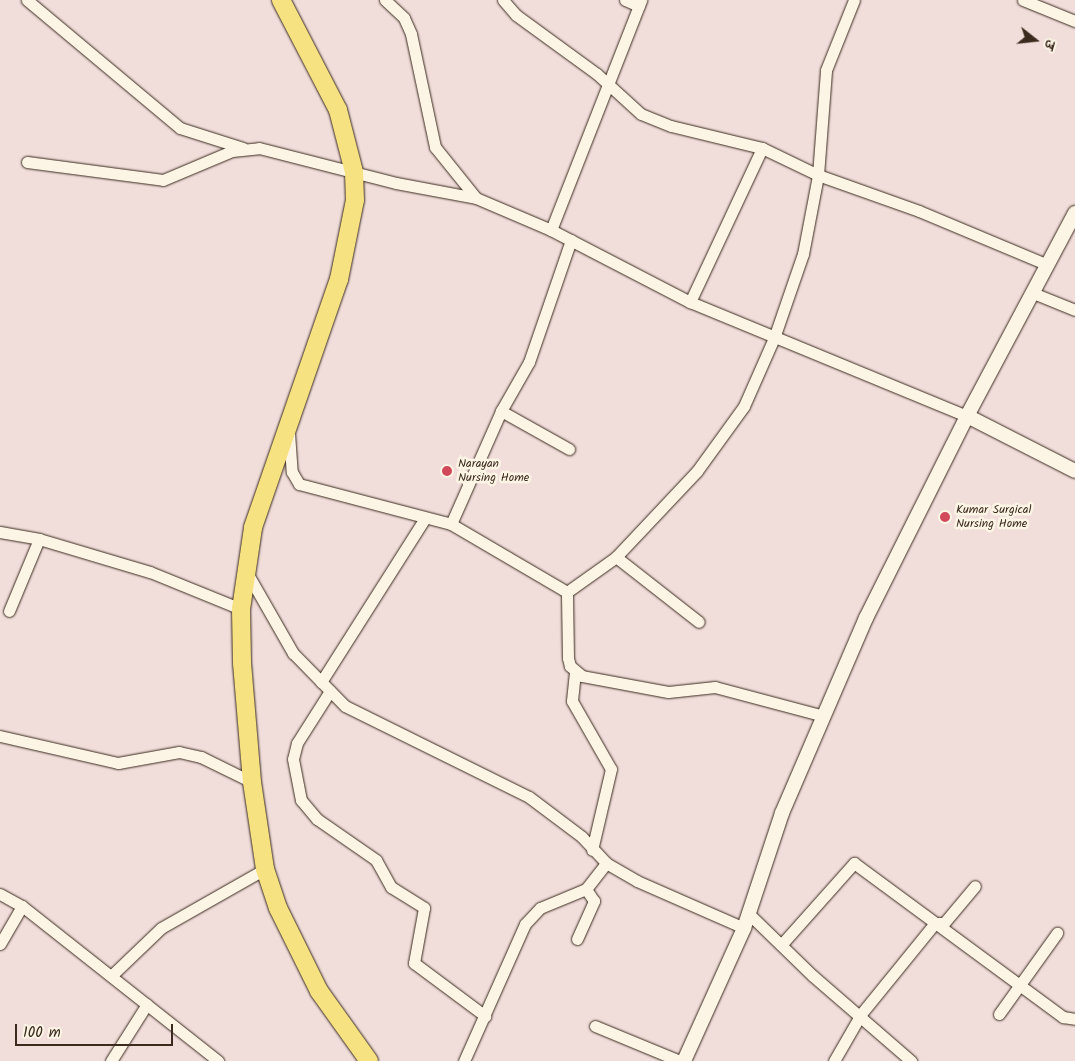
<!DOCTYPE html>
<html>
<head>
<meta charset="utf-8">
<style>
  body { margin:0 }
  #map { position:relative; width:1075px; height:1061px; overflow:hidden; background:#f1dedb; font-family:Kalam,"Playpen Sans Deva",sans-serif }
  div>[style] { position:absolute }
  .roads { filter:drop-shadow(0 0 1px #3b2a1e) drop-shadow(0 0 1px #3b2a1e) }
  .minor>* { height:11px; margin:-5.5px; padding:0 5.5px; transform-origin:5.5px; border-radius:5.5px; background:#fcf5e5 }
  .tertiary>* { height:14px; margin:-7px; padding:0 7px; transform-origin:7px; border-radius:7px; background:#fcf5e5 }
  .trunk>* { height:18px; margin:-9px; padding:0 9px; transform-origin:9px; border-radius:9px; background:#f6e281 }
  .dots>* { width:14px; height:14px; translate:-50% -50%; box-sizing:border-box; border:2px solid #fcf5e5; border-radius:50% }
  span { translate:-50% -50%; white-space:nowrap; text-align:center; line-height:1.15; -webkit-text-stroke:5px #fcf5e5; paint-order:stroke }
  .poi-label { font-size:12px; color:#3b2a1e }
  .left { translate:0 -50%; text-align:left }
  .north { position:absolute; left:1010px; top:15px; width:50px; height:50px; -webkit-text-stroke:4px #fcf5e5; paint-order:stroke; rotate:106deg; font-size:14px; font-weight:700; line-height:20px; text-align:center; color:#3b2a1e }
  .north::after { content:''; display:block; margin:auto; width:18px; height:22px; background:#3b2a1e; clip-path:polygon(50% 0,100% 100%,50% 72%,0 100%) }
  .scale { position:absolute; left:15px; top:1024px; width:158px; height:22px; box-sizing:border-box; border:2px solid #3b2a1e; border-top:0; padding-left:6px; font-size:15px; line-height:18px; white-space:nowrap; color:#3b2a1e; -webkit-text-stroke:4px #fcf5e5; paint-order:stroke }
</style>
</head>
<body>
<div id="map">
  <div class="roads">
    <div class="minor">
      <i style="left:27px;top:0;width:199px;rotate:39.9deg"></i>
      <i style="left:180px;top:128px;width:66px;rotate:17.6deg"></i>
      <i style="left:385px;top:0;width:26px;rotate:43deg"></i>
      <i style="left:404px;top:18px;width:17px;rotate:66deg"></i>
      <i style="left:411px;top:34px;width:116px;rotate:78deg"></i>
      <i style="left:435px;top:147px;width:65px;rotate:51.2deg"></i>
      <i style="left:503px;top:0;width:20px;rotate:49deg"></i>
      <i style="left:516px;top:15px;width:100px;rotate:36.1deg"></i>
      <i style="left:597px;top:74px;width:59px;rotate:42.3deg"></i>
      <i style="left:641px;top:114px;width:32px;rotate:22deg"></i>
      <i style="left:671px;top:126px;width:94px;rotate:13.6deg"></i>
      <i style="left:762px;top:148px;width:62px;rotate:25.7deg"></i>
      <i style="left:818px;top:175px;width:107px;rotate:19.6deg"></i>
      <i style="left:919px;top:211px;width:138px;rotate:22.7deg"></i>
      <i style="left:625px;top:0;width:15px;rotate:23deg"></i>
      <i style="left:1023px;top:0;width:56px;rotate:22deg"></i>
      <i style="left:27px;top:162px;width:137px;rotate:7.5deg"></i>
      <i style="left:163px;top:180px;width:75px;rotate:-22.8deg"></i>
      <i style="left:232px;top:151px;width:27px;rotate:-6deg"></i>
      <i style="left:259px;top:148px;width:141px;rotate:14.3deg"></i>
      <i style="left:396px;top:183px;width:81px;rotate:10.6deg"></i>
      <i style="left:476px;top:198px;width:82px;rotate:23.1deg"></i>
      <i style="left:551px;top:230px;width:157px;rotate:27.4deg"></i>
      <i style="left:690px;top:302px;width:300px;rotate:22.4deg"></i>
      <i style="left:551px;top:230px;width:247px;rotate:-68.6deg"></i>
      <i style="left:1033px;top:293px;width:45px;rotate:22deg"></i>
      <i style="left:690px;top:302px;width:170px;rotate:-64.9deg"></i>
      <i style="left:501px;top:411px;width:78px;rotate:29.2deg"></i>
      <i style="left:289px;top:433px;width:39px;rotate:86deg"></i>
      <i style="left:292px;top:472px;width:14px;rotate:60deg"></i>
      <i style="left:299px;top:484px;width:157px;rotate:14.7deg"></i>
      <i style="left:451px;top:524px;width:134px;rotate:30.4deg"></i>
      <i style="left:451px;top:524px;width:124px;rotate:-66.1deg"></i>
      <i style="left:501px;top:411px;width:56px;rotate:-60.3deg"></i>
      <i style="left:529px;top:362px;width:129px;rotate:-71deg"></i>
      <i style="left:0;top:532px;width:40px;rotate:10deg"></i>
      <i style="left:39px;top:539px;width:116px;rotate:16.6deg"></i>
      <i style="left:150px;top:572px;width:98px;rotate:22.1deg"></i>
      <i style="left:616px;top:557px;width:105px;rotate:38.1deg"></i>
      <i style="left:246px;top:571px;width:95px;rotate:60.2deg"></i>
      <i style="left:293px;top:653px;width:74px;rotate:45.5deg"></i>
      <i style="left:345px;top:706px;width:205px;rotate:26.3deg"></i>
      <i style="left:529px;top:797px;width:66px;rotate:37deg"></i>
      <i style="left:582px;top:837px;width:35px;rotate:47deg"></i>
      <i style="left:606px;top:863px;width:36px;rotate:30deg"></i>
      <i style="left:637px;top:881px;width:117px;rotate:23.7deg"></i>
      <i style="left:9px;top:611px;width:78px;rotate:-67.4deg"></i>
      <i style="left:575px;top:672px;width:29px;rotate:96deg"></i>
      <i style="left:572px;top:701px;width:78px;rotate:60.2deg"></i>
      <i style="left:611px;top:769px;width:83px;rotate:103.2deg"></i>
      <i style="left:321px;top:682px;width:194px;rotate:-57.6deg"></i>
      <i style="left:330px;top:691px;width:62px;rotate:122.4deg"></i>
      <i style="left:297px;top:743px;width:16px;rotate:104deg"></i>
      <i style="left:293px;top:759px;width:42px;rotate:79deg"></i>
      <i style="left:301px;top:800px;width:25px;rotate:50deg"></i>
      <i style="left:317px;top:819px;width:72px;rotate:34.8deg"></i>
      <i style="left:376px;top:860px;width:31px;rotate:61deg"></i>
      <i style="left:391px;top:887px;width:39px;rotate:32deg"></i>
      <i style="left:424px;top:908px;width:56px;rotate:100.3deg"></i>
      <i style="left:414px;top:963px;width:89px;rotate:36.7deg"></i>
      <i style="left:824px;top:716px;width:113px;rotate:-165.1deg"></i>
      <i style="left:715px;top:687px;width:47px;rotate:173.9deg"></i>
      <i style="left:668px;top:692px;width:87px;rotate:-169.5deg"></i>
      <i style="left:582px;top:676px;width:16px;rotate:-140deg"></i>
      <i style="left:570px;top:666px;width:8px;rotate:-104deg"></i>
      <i style="left:568px;top:658px;width:66px;rotate:-90.9deg"></i>
      <i style="left:567px;top:592px;width:60px;rotate:-35.5deg"></i>
      <i style="left:616px;top:557px;width:118px;rotate:-46.7deg"></i>
      <i style="left:697px;top:471px;width:80px;rotate:-54.1deg"></i>
      <i style="left:744px;top:406px;width:74px;rotate:-66.2deg"></i>
      <i style="left:774px;top:338px;width:89px;rotate:-71deg"></i>
      <i style="left:803px;top:254px;width:80px;rotate:-79.2deg"></i>
      <i style="left:818px;top:175px;width:105px;rotate:-85.6deg"></i>
      <i style="left:826px;top:70px;width:75px;rotate:-68.2deg"></i>
      <i style="left:0;top:736px;width:121px;rotate:12.9deg"></i>
      <i style="left:118px;top:763px;width:62px;rotate:-10.2deg"></i>
      <i style="left:179px;top:752px;width:23px;rotate:13deg"></i>
      <i style="left:201px;top:757px;width:57px;rotate:26.1deg"></i>
      <i style="left:0;top:894px;width:25px;rotate:29deg"></i>
      <i style="left:22px;top:906px;width:250px;rotate:38.3deg"></i>
      <i style="left:749px;top:914px;width:89px;rotate:44.1deg"></i>
      <i style="left:813px;top:976px;width:130px;rotate:40.9deg"></i>
      <i style="left:577px;top:939px;width:42px;rotate:-65.9deg"></i>
      <i style="left:594px;top:901px;width:14px;rotate:-124deg"></i>
      <i style="left:0;top:944px;width:44px;rotate:-59.9deg"></i>
      <i style="left:781px;top:945px;width:110px;rotate:-48.3deg"></i>
      <i style="left:854px;top:863px;width:260px;rotate:36.4deg"></i>
      <i style="left:1063px;top:1017px;width:12px;rotate:9deg"></i>
      <i style="left:111px;top:976px;width:69px;rotate:-43.8deg"></i>
      <i style="left:161px;top:928px;width:120px;rotate:-29.6deg"></i>
      <i style="left:999px;top:1014px;width:100px;rotate:-54.4deg"></i>
      <i style="left:595px;top:1026px;width:92px;rotate:22.4deg"></i>
      <i style="left:111px;top:1061px;width:67px;rotate:-57.7deg"></i>
      <i style="left:464px;top:1061px;width:150px;rotate:-66deg"></i>
      <i style="left:525px;top:924px;width:22px;rotate:-47deg"></i>
      <i style="left:540px;top:908px;width:50px;rotate:-22.4deg"></i>
      <i style="left:586px;top:889px;width:33px;rotate:-52deg"></i>
      <i style="left:834px;top:1061px;width:54px;rotate:-60.1deg"></i>
      <i style="left:861px;top:1014px;width:117px;rotate:-50.9deg"></i>
      <i style="left:935px;top:923px;width:9px"></i>
      <i style="left:944px;top:923px;width:48px;rotate:-50deg"></i>
    </div>
    <div class="tertiary">
      <i style="left:967px;top:416px;width:121px;rotate:27deg"></i>
      <i style="left:684px;top:1061px;width:146px;rotate:-65.7deg"></i>
      <i style="left:744px;top:928px;width:121px;rotate:-71.7deg"></i>
      <i style="left:782px;top:813px;width:212px;rotate:-66.7deg"></i>
      <i style="left:866px;top:618px;width:226px;rotate:-63.4deg"></i>
      <i style="left:967px;top:416px;width:230px;rotate:-62deg"></i>
    </div>
    <div class="trunk">
      <i style="left:281px;top:0;width:124px;rotate:62.6deg"></i>
      <i style="left:338px;top:110px;width:64px;rotate:75.5deg"></i>
      <i style="left:354px;top:172px;width:28px;rotate:88deg"></i>
      <i style="left:355px;top:200px;width:81px;rotate:101.4deg"></i>
      <i style="left:339px;top:279px;width:263px;rotate:109.1deg"></i>
      <i style="left:253px;top:528px;width:82px;rotate:98.4deg"></i>
      <i style="left:241px;top:609px;width:54px;rotate:88.9deg"></i>
      <i style="left:242px;top:663px;width:119px;rotate:85.2deg"></i>
      <i style="left:252px;top:782px;width:88px;rotate:81.5deg"></i>
      <i style="left:265px;top:869px;width:41px;rotate:71.6deg"></i>
      <i style="left:278px;top:908px;width:93px;rotate:63.7deg"></i>
      <i style="left:319px;top:991px;width:86px;rotate:54.5deg"></i>
    </div>
  </div>
  <div class="dots">
    <i style="left:447px;top:471px;background:#d1495b"></i>
    <i style="left:945px;top:517px;background:#d1495b"></i>
  </div>
  <div class="poi-label">
    <span class="left" style="left:458px;top:471px">Narayan<br>Nursing Home</span>
    <span class="left" style="left:956px;top:517px">Kumar Surgical<br>Nursing Home</span>
  </div>
  <div class="north">उ</div>
  <div class="scale">100 m</div>
</div>
</body>
</html>
